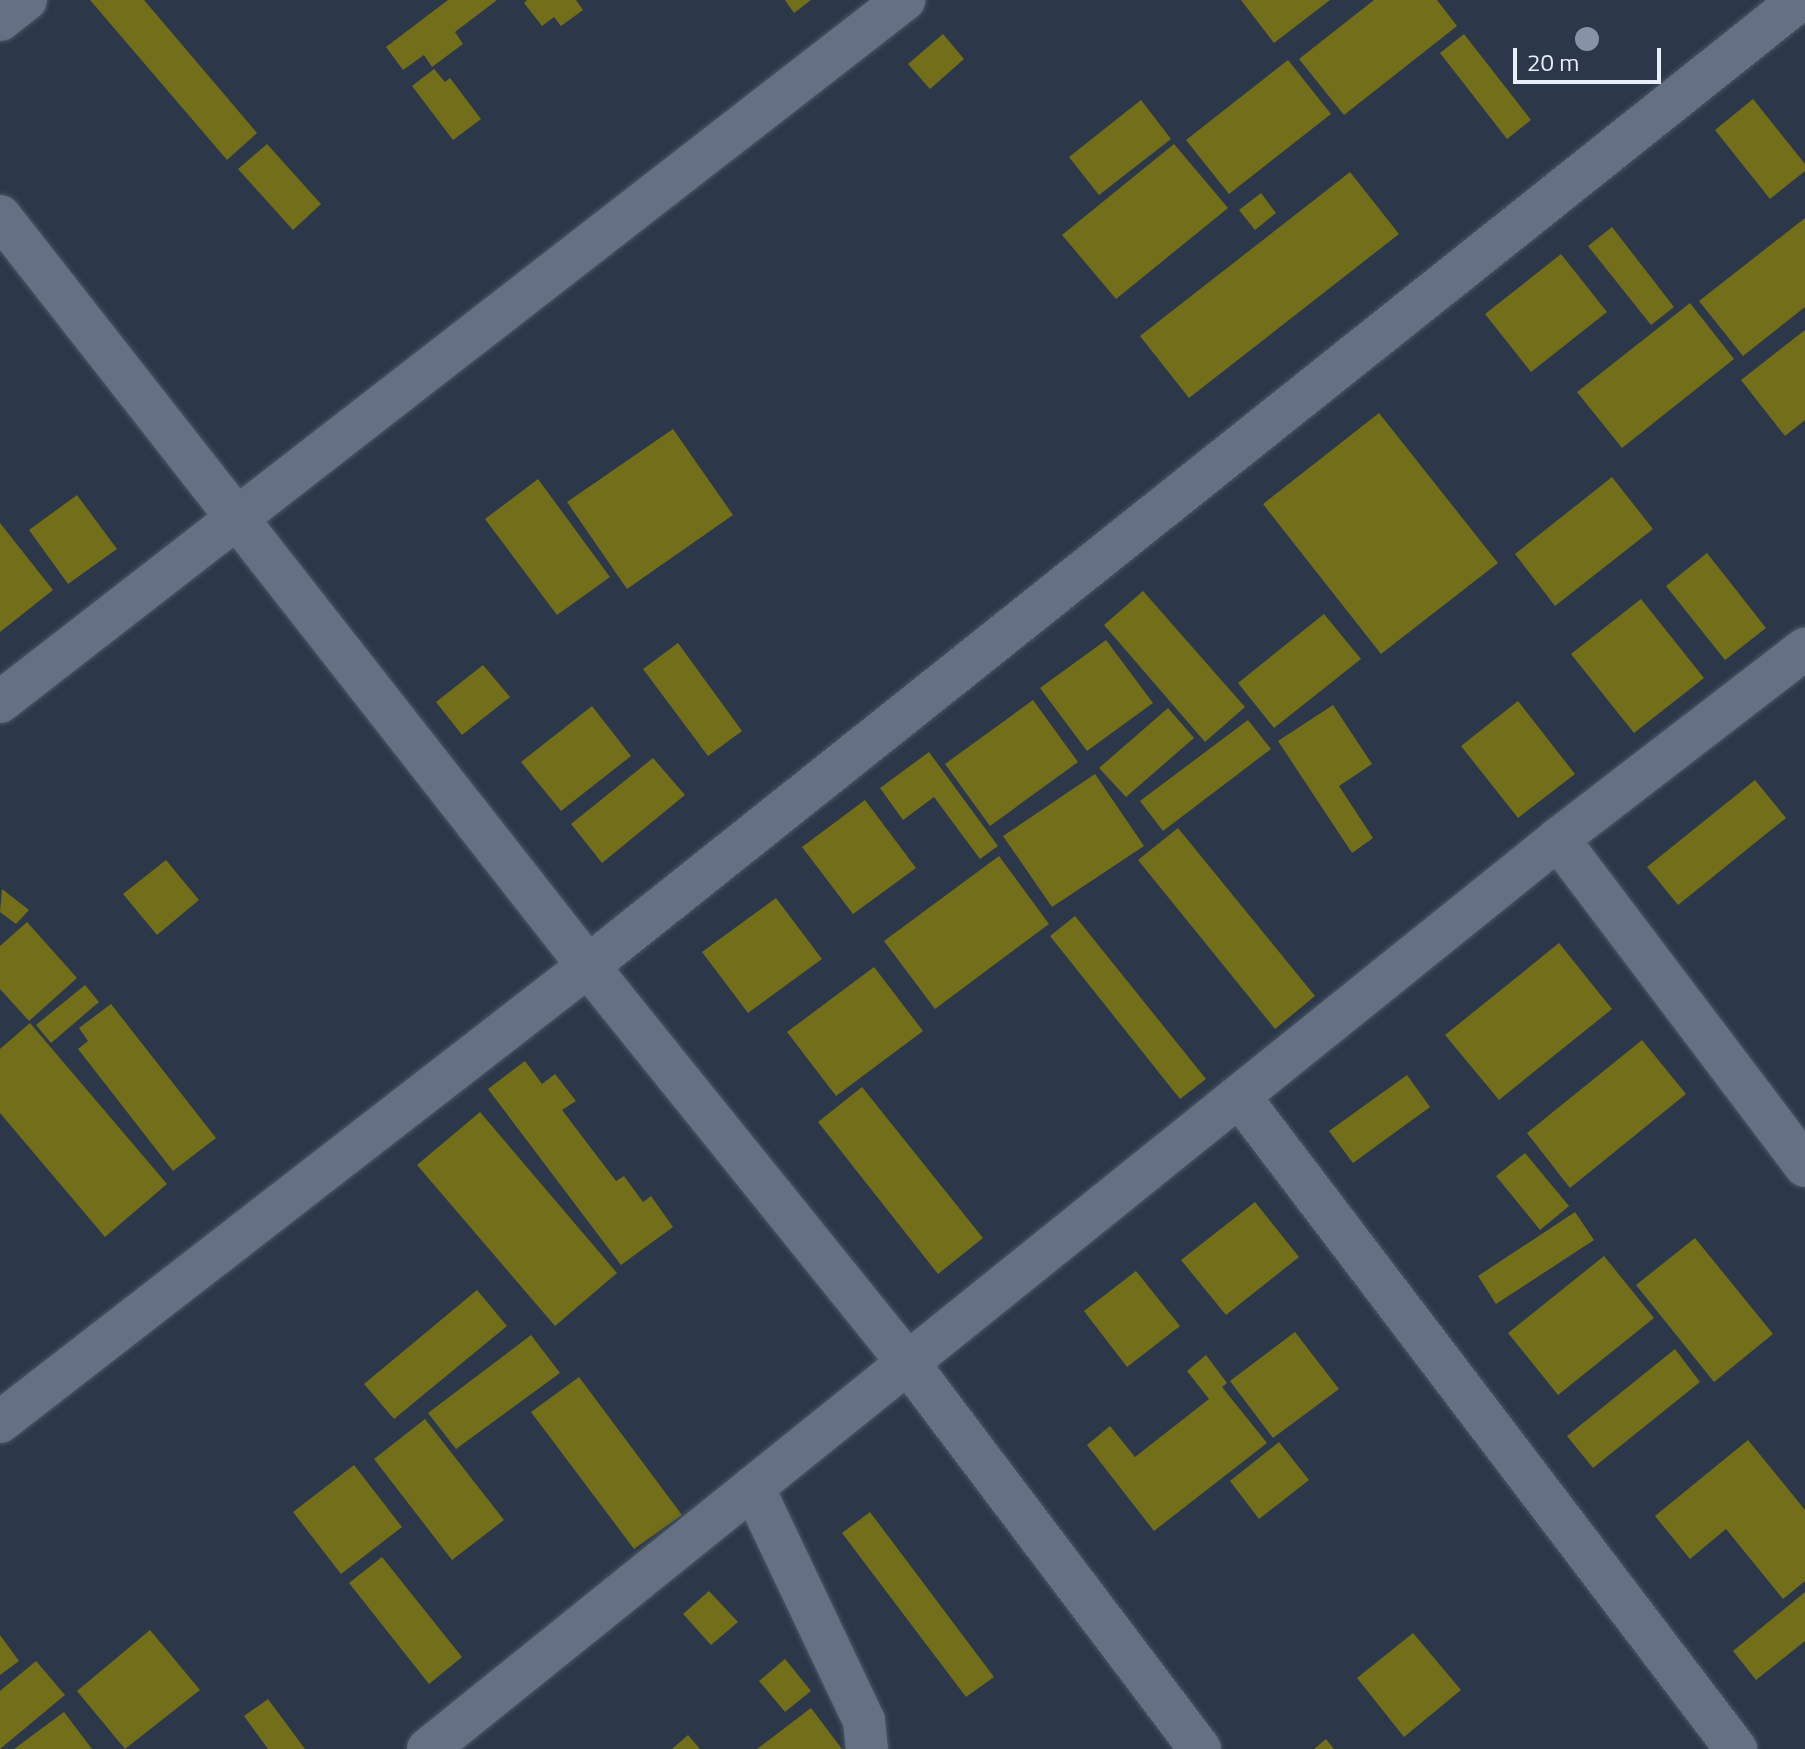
<!DOCTYPE html>
<html>
<head>
<meta charset="utf-8">
<style>
  body { margin:0 }
  #map { position:relative; width:1805px; height:1749px; overflow:hidden; background:#2c3849; font-family:"Titillium Web",sans-serif }
  div>[style] { position:absolute }
  .building>* { inset:0; background:#726e19 }
  .roads { filter:drop-shadow(0 0 2px #4b5564) drop-shadow(0 0 2px #4b5564) }
  .minor>* { height:42px; margin:-21px; padding:0 21px; transform-origin:21px; border-radius:21px; background:#647185 }
  .trees>* { width:24px; height:24px; margin:-12px; border-radius:50%; background:#8693a6 }
  span { translate:-50% -50%; white-space:nowrap; text-align:center; line-height:1.15; -webkit-text-stroke:8px #2c3849; paint-order:stroke }
  .scale { position:absolute; left:1513px; top:48px; width:148px; height:36px; box-sizing:border-box; border:4px solid #e8effa; border-top:0; padding-left:10px; font-size:24px; line-height:28px; white-space:nowrap; color:#e8effa; -webkit-text-stroke:6px #2c3849; paint-order:stroke }
</style>
</head>
<body>
<div id="map">
  <div class="building">
    <i style="clip-path:polygon(90px 0,144px 0,257px 133px,227px 160px)"></i>
    <i style="clip-path:polygon(448px 0,497px 0,455px 32px,463px 44px,432px 67px,424px 55px,403px 70px,386px 47px)"></i>
    <i style="clip-path:polygon(527px 0,576px 0,583px 10px,561px 26px,554px 17px,542px 26px,524px 3px)"></i>
    <i style="clip-path:polygon(785px 0,811px 0,794px 13px)"></i>
    <i style="clip-path:polygon(1241px 0,1330px 0,1274px 43px)"></i>
    <i style="clip-path:polygon(1374px 0,1437px 0,1457px 26px,1344px 115px,1299px 59px)"></i>
    <i style="clip-path:polygon(943px 34px,964px 59px,930px 89px,908px 64px)"></i>
    <i style="clip-path:polygon(1464px 34px,1531px 120px,1507px 139px,1440px 53px)"></i>
    <i style="clip-path:polygon(1288px 60px,1331px 114px,1229px 194px,1186px 140px)"></i>
    <i style="clip-path:polygon(434px 69px,445px 82px,450px 78px,481px 119px,453px 140px,412px 86px)"></i>
    <i style="clip-path:polygon(1753px 99px,1805px 164px,1805px 171px,1770px 199px,1715px 130px)"></i>
    <i style="clip-path:polygon(1141px 100px,1171px 139px,1099px 195px,1069px 157px)"></i>
    <i style="clip-path:polygon(267px 144px,321px 204px,293px 230px,238px 169px)"></i>
    <i style="clip-path:polygon(1174px 144px,1228px 208px,1116px 299px,1062px 235px)"></i>
    <i style="clip-path:polygon(1350px 172px,1399px 234px,1189px 398px,1140px 336px)"></i>
    <i style="clip-path:polygon(1261px 193px,1276px 213px,1255px 230px,1239px 210px)"></i>
    <i style="clip-path:polygon(1805px 218px,1805px 307px,1743px 356px,1699px 301px)"></i>
    <i style="clip-path:polygon(1612px 227px,1674px 307px,1651px 325px,1588px 246px)"></i>
    <i style="clip-path:polygon(1561px 254px,1607px 312px,1531px 372px,1485px 314px)"></i>
    <i style="clip-path:polygon(1690px 303px,1734px 359px,1622px 448px,1577px 392px)"></i>
    <i style="clip-path:polygon(1805px 330px,1805px 420px,1785px 436px,1741px 380px)"></i>
    <i style="clip-path:polygon(1379px 413px,1498px 563px,1381px 654px,1263px 504px)"></i>
    <i style="clip-path:polygon(673px 429px,733px 515px,627px 589px,567px 502px)"></i>
    <i style="clip-path:polygon(1612px 477px,1653px 529px,1555px 606px,1515px 554px)"></i>
    <i style="clip-path:polygon(538px 479px,610px 577px,557px 615px,485px 519px)"></i>
    <i style="clip-path:polygon(77px 495px,117px 549px,68px 584px,29px 530px)"></i>
    <i style="clip-path:polygon(0 523px,53px 590px,0 632px)"></i>
    <i style="clip-path:polygon(1707px 553px,1766px 628px,1725px 660px,1666px 586px)"></i>
    <i style="clip-path:polygon(1143px 591px,1245px 707px,1205px 742px,1104px 625px)"></i>
    <i style="clip-path:polygon(1641px 599px,1704px 678px,1634px 733px,1571px 654px)"></i>
    <i style="clip-path:polygon(1324px 614px,1361px 659px,1274px 728px,1238px 683px)"></i>
    <i style="clip-path:polygon(1106px 640px,1153px 703px,1087px 751px,1040px 688px)"></i>
    <i style="clip-path:polygon(678px 643px,742px 731px,708px 756px,643px 669px)"></i>
    <i style="clip-path:polygon(483px 665px,510px 697px,462px 735px,436px 702px)"></i>
    <i style="clip-path:polygon(1033px 700px,1078px 762px,990px 826px,945px 764px)"></i>
    <i style="clip-path:polygon(1518px 701px,1575px 774px,1518px 818px,1461px 746px)"></i>
    <i style="clip-path:polygon(1333px 705px,1372px 764px,1339px 786px,1373px 838px,1352px 853px,1278px 741px)"></i>
    <i style="clip-path:polygon(592px 706px,631px 756px,561px 811px,521px 762px)"></i>
    <i style="clip-path:polygon(1168px 708px,1194px 738px,1126px 797px,1099px 768px)"></i>
    <i style="clip-path:polygon(1248px 720px,1271px 749px,1163px 831px,1140px 801px)"></i>
    <i style="clip-path:polygon(929px 752px,998px 846px,980px 859px,934px 797px,903px 820px,880px 788px)"></i>
    <i style="clip-path:polygon(653px 758px,685px 795px,602px 863px,571px 824px)"></i>
    <i style="clip-path:polygon(1095px 774px,1144px 846px,1052px 907px,1003px 836px)"></i>
    <i style="clip-path:polygon(1755px 780px,1786px 818px,1678px 905px,1647px 867px)"></i>
    <i style="clip-path:polygon(865px 800px,916px 868px,853px 914px,802px 847px)"></i>
    <i style="clip-path:polygon(1178px 828px,1315px 996px,1275px 1029px,1138px 860px)"></i>
    <i style="clip-path:polygon(999px 856px,1049px 924px,935px 1009px,884px 941px)"></i>
    <i style="clip-path:polygon(166px 860px,199px 900px,157px 935px,123px 894px)"></i>
    <i style="clip-path:polygon(2px 889px,29px 910px,16px 924px,0 912px)"></i>
    <i style="clip-path:polygon(776px 898px,822px 959px,748px 1013px,702px 952px)"></i>
    <i style="clip-path:polygon(1075px 916px,1206px 1079px,1180px 1099px,1050px 936px)"></i>
    <i style="clip-path:polygon(27px 922px,77px 978px,29px 1021px,0 989px,0 946px)"></i>
    <i style="clip-path:polygon(1559px 943px,1612px 1009px,1499px 1100px,1445px 1035px)"></i>
    <i style="clip-path:polygon(874px 967px,923px 1031px,836px 1096px,787px 1032px)"></i>
    <i style="clip-path:polygon(85px 985px,99px 1002px,51px 1043px,36px 1025px)"></i>
    <i style="clip-path:polygon(111px 1004px,216px 1138px,173px 1171px,78px 1049px,88px 1041px,79px 1028px)"></i>
    <i style="clip-path:polygon(30px 1023px,167px 1184px,105px 1237px,0 1113px,0 1049px)"></i>
    <i style="clip-path:polygon(1642px 1040px,1686px 1094px,1570px 1188px,1527px 1133px)"></i>
    <i style="clip-path:polygon(525px 1061px,542px 1084px,555px 1074px,576px 1101px,562px 1110px,616px 1181px,624px 1176px,643px 1202px,651px 1196px,673px 1227px,621px 1265px,488px 1089px)"></i>
    <i style="clip-path:polygon(1407px 1075px,1430px 1107px,1353px 1163px,1329px 1131px)"></i>
    <i style="clip-path:polygon(862px 1087px,983px 1238px,938px 1274px,818px 1122px)"></i>
    <i style="clip-path:polygon(480px 1112px,617px 1273px,555px 1326px,417px 1165px)"></i>
    <i style="clip-path:polygon(1525px 1153px,1569px 1206px,1540px 1230px,1496px 1176px)"></i>
    <i style="clip-path:polygon(1255px 1202px,1299px 1257px,1226px 1315px,1181px 1260px)"></i>
    <i style="clip-path:polygon(1575px 1212px,1594px 1240px,1496px 1304px,1478px 1276px)"></i>
    <i style="clip-path:polygon(1695px 1238px,1773px 1334px,1714px 1382px,1636px 1285px)"></i>
    <i style="clip-path:polygon(1604px 1256px,1654px 1318px,1558px 1395px,1508px 1333px)"></i>
    <i style="clip-path:polygon(1136px 1271px,1180px 1326px,1127px 1367px,1084px 1311px)"></i>
    <i style="clip-path:polygon(477px 1290px,507px 1326px,394px 1419px,364px 1384px)"></i>
    <i style="clip-path:polygon(1295px 1332px,1339px 1389px,1273px 1438px,1230px 1381px)"></i>
    <i style="clip-path:polygon(531px 1335px,560px 1373px,456px 1449px,428px 1413px)"></i>
    <i style="clip-path:polygon(1675px 1349px,1700px 1382px,1593px 1468px,1567px 1436px)"></i>
    <i style="clip-path:polygon(1206px 1355px,1227px 1383px,1222px 1387px,1267px 1443px,1154px 1531px,1087px 1445px,1110px 1426px,1135px 1457px,1209px 1399px,1187px 1371px)"></i>
    <i style="clip-path:polygon(579px 1377px,682px 1515px,634px 1549px,531px 1412px)"></i>
    <i style="clip-path:polygon(425px 1419px,504px 1520px,452px 1560px,374px 1459px)"></i>
    <i style="clip-path:polygon(1748px 1440px,1805px 1510px,1805px 1581px,1783px 1599px,1726px 1529px,1690px 1559px,1655px 1516px)"></i>
    <i style="clip-path:polygon(1279px 1442px,1309px 1480px,1259px 1519px,1230px 1481px)"></i>
    <i style="clip-path:polygon(354px 1465px,402px 1527px,341px 1574px,293px 1512px)"></i>
    <i style="clip-path:polygon(870px 1512px,994px 1677px,966px 1697px,842px 1533px)"></i>
    <i style="clip-path:polygon(382px 1557px,462px 1657px,429px 1684px,349px 1583px)"></i>
    <i style="clip-path:polygon(709px 1591px,738px 1622px,711px 1645px,683px 1614px)"></i>
    <i style="clip-path:polygon(1805px 1592px,1805px 1641px,1756px 1680px,1733px 1651px)"></i>
    <i style="clip-path:polygon(150px 1630px,200px 1690px,125px 1749px,77px 1691px)"></i>
    <i style="clip-path:polygon(1413px 1633px,1461px 1690px,1404px 1737px,1357px 1678px)"></i>
    <i style="clip-path:polygon(0 1635px,19px 1661px,0 1675px)"></i>
    <i style="clip-path:polygon(785px 1659px,811px 1691px,785px 1712px,759px 1681px)"></i>
    <i style="clip-path:polygon(36px 1661px,65px 1695px,0 1749px,0 1691px)"></i>
    <i style="clip-path:polygon(268px 1699px,305px 1749px,268px 1749px,244px 1716px)"></i>
    <i style="clip-path:polygon(811px 1708px,842px 1749px,757px 1749px)"></i>
    <i style="clip-path:polygon(64px 1712px,92px 1749px,14px 1749px)"></i>
    <i style="clip-path:polygon(688px 1735px,700px 1749px,672px 1749px)"></i>
    <i style="clip-path:polygon(1326px 1739px,1334px 1749px,1314px 1749px)"></i>
  </div>
  <div class="roads">
    <div class="minor">
      <i style="left:0;top:20px;width:33px;rotate:-38deg"></i>
      <i style="left:0;top:216px;width:953px;rotate:51.9deg"></i>
      <i style="left:588px;top:966px;width:510px;rotate:51.13deg"></i>
      <i style="left:908px;top:1363px;width:484px;rotate:52.9deg"></i>
      <i style="left:0;top:702px;width:1145px;rotate:-37.83deg"></i>
      <i style="left:1558px;top:839px;width:410px;rotate:52.9deg"></i>
      <i style="left:1239px;top:1096px;width:821px;rotate:52.73deg"></i>
      <i style="left:0;top:1422px;width:744px;rotate:-37.79deg"></i>
      <i style="left:588px;top:966px;width:1550px;rotate:-38.56deg"></i>
      <i style="left:753px;top:1487px;width:259px;rotate:64.6deg"></i>
      <i style="left:864px;top:1721px;width:28px;rotate:84deg"></i>
      <i style="left:428px;top:1749px;width:1451px;rotate:-38.84deg"></i>
      <i style="left:1558px;top:839px;width:312px;rotate:-37.6deg"></i>
    </div>
  </div>
  <div class="trees">
    <i style="left:1587px;top:39px"></i>
  </div>
  <div class="scale">20 m</div>
</div>
</body>
</html>
